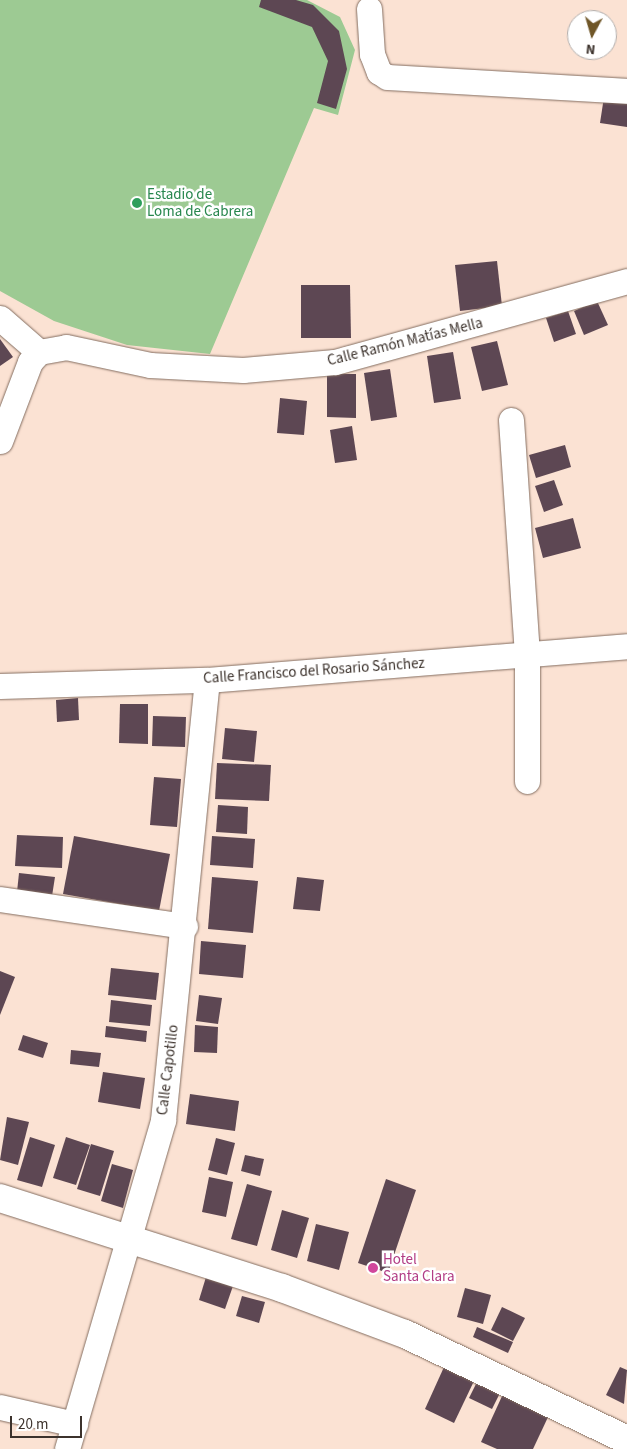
<!DOCTYPE html>
<html>
<head>
<meta charset="utf-8">
<style>
  body { margin:0 }
  #map { position:relative; width:627px; height:1449px; overflow:hidden; background:#fbe2d3; font-family:"Source Sans 3",sans-serif }
  div>[style] { position:absolute }
  .green>* { inset:0; background:#9dca93 }
  .building>* { inset:0; background:#5d4753 }
  .roads { filter:drop-shadow(0 0 1px #846e61) drop-shadow(0 0 1px #846e61) }
  .minor>* { height:25px; margin:-12.5px; padding:0 12.5px; transform-origin:12.5px; border-radius:12.5px; background:#fff }
  .primary>* { height:28px; margin:-14px; padding:0 14px; transform-origin:14px; border-radius:14px; background:#fff }
  .dots>* { width:14px; height:14px; translate:-50% -50%; box-sizing:border-box; border:2px solid #fff; border-radius:50% }
  span { translate:-50% -50%; white-space:nowrap; text-align:center; line-height:1.15; -webkit-text-stroke:5px #fff; paint-order:stroke }
  .leisure-label { font-size:15px; color:#27864d }
  .left { translate:0 -50%; text-align:left }
  .street-label { font-size:15px; color:#3c322c }
  .hotel-label { font-size:15px; color:#b23c85 }
  .north { position:absolute; left:567px; top:10px; width:50px; height:50px; box-sizing:border-box; background:#fff; border:1px solid #b1adab; border-radius:50%; rotate:186deg; font-size:14px; font-weight:700; line-height:20px; text-align:center; color:#3c322c }
  .north::after { content:''; display:block; margin:auto; width:18px; height:22px; background:#6f5627; clip-path:polygon(50% 0,100% 100%,50% 72%,0 100%) }
  .scale { position:absolute; left:10px; top:1416px; width:72px; height:22px; box-sizing:border-box; border:2px solid #3c322c; border-top:0; padding-left:6px; font-size:15px; line-height:18px; white-space:nowrap; color:#3c322c; -webkit-text-stroke:4px #fff; paint-order:stroke }
</style>
</head>
<body>
<div id="map">
  <div class="green">
    <i style="clip-path:polygon(0 0,307px 0,340px 17px,355px 50px,338px 115px,314px 108px,210px 354px,127px 345px,54px 321px,0 291px)"></i>
  </div>
  <div class="building">
    <i style="clip-path:polygon(261px 0,296px 0,313px 5px,339px 31px,347px 69px,336px 109px,317px 103px,328px 61px,312px 27px,259px 7px)"></i>
    <i style="clip-path:polygon(604px 97px,627px 100px,627px 127px,600px 123px)"></i>
    <i style="clip-path:polygon(497px 261px,502px 306px,460px 311px,455px 265px)"></i>
    <i style="clip-path:polygon(301px 285px,350px 285px,351px 338px,301px 338px)"></i>
    <i style="clip-path:polygon(597px 301px,608px 325px,584px 335px,574px 311px)"></i>
    <i style="clip-path:polygon(568px 311px,576px 334px,554px 342px,546px 318px)"></i>
    <i style="clip-path:polygon(0 339px,13px 357px,0 366px)"></i>
    <i style="clip-path:polygon(497px 341px,508px 385px,482px 391px,471px 347px)"></i>
    <i style="clip-path:polygon(453px 352px,461px 399px,434px 403px,427px 356px)"></i>
    <i style="clip-path:polygon(390px 369px,397px 417px,371px 421px,364px 373px)"></i>
    <i style="clip-path:polygon(327px 374px,356px 374px,356px 418px,327px 417px)"></i>
    <i style="clip-path:polygon(280px 398px,307px 401px,304px 435px,277px 433px)"></i>
    <i style="clip-path:polygon(352px 426px,357px 460px,335px 463px,330px 430px)"></i>
    <i style="clip-path:polygon(565px 445px,571px 467px,536px 478px,529px 455px)"></i>
    <i style="clip-path:polygon(554px 480px,563px 505px,544px 512px,535px 486px)"></i>
    <i style="clip-path:polygon(573px 518px,581px 548px,543px 558px,535px 528px)"></i>
    <i style="clip-path:polygon(78px 698px,79px 720px,57px 722px,56px 700px)"></i>
    <i style="clip-path:polygon(120px 704px,148px 704px,148px 744px,119px 743px)"></i>
    <i style="clip-path:polygon(153px 716px,186px 717px,185px 747px,152px 746px)"></i>
    <i style="clip-path:polygon(225px 728px,257px 731px,254px 762px,222px 759px)"></i>
    <i style="clip-path:polygon(217px 763px,271px 765px,269px 801px,215px 799px)"></i>
    <i style="clip-path:polygon(154px 777px,181px 779px,177px 827px,150px 825px)"></i>
    <i style="clip-path:polygon(218px 805px,248px 807px,247px 834px,216px 832px)"></i>
    <i style="clip-path:polygon(17px 835px,63px 837px,62px 868px,15px 866px)"></i>
    <i style="clip-path:polygon(74px 836px,170px 854px,159px 911px,63px 894px)"></i>
    <i style="clip-path:polygon(212px 836px,255px 839px,253px 868px,210px 865px)"></i>
    <i style="clip-path:polygon(19px 873px,55px 877px,52px 896px,17px 892px)"></i>
    <i style="clip-path:polygon(212px 877px,258px 881px,253px 933px,208px 929px)"></i>
    <i style="clip-path:polygon(297px 877px,324px 880px,320px 911px,293px 909px)"></i>
    <i style="clip-path:polygon(201px 941px,246px 945px,243px 978px,199px 974px)"></i>
    <i style="clip-path:polygon(111px 968px,159px 973px,156px 1000px,108px 995px)"></i>
    <i style="clip-path:polygon(0 971px,15px 977px,0 1015px)"></i>
    <i style="clip-path:polygon(199px 995px,222px 998px,218px 1024px,196px 1021px)"></i>
    <i style="clip-path:polygon(111px 1000px,152px 1005px,150px 1026px,109px 1022px)"></i>
    <i style="clip-path:polygon(195px 1025px,218px 1027px,217px 1053px,194px 1052px)"></i>
    <i style="clip-path:polygon(106px 1026px,147px 1031px,146px 1042px,105px 1037px)"></i>
    <i style="clip-path:polygon(23px 1035px,48px 1043px,43px 1058px,18px 1050px)"></i>
    <i style="clip-path:polygon(71px 1050px,101px 1053px,99px 1067px,70px 1064px)"></i>
    <i style="clip-path:polygon(103px 1072px,145px 1078px,140px 1109px,98px 1102px)"></i>
    <i style="clip-path:polygon(190px 1094px,239px 1101px,235px 1131px,186px 1124px)"></i>
    <i style="clip-path:polygon(7px 1117px,29px 1122px,18px 1165px,0 1160px)"></i>
    <i style="clip-path:polygon(30px 1137px,55px 1145px,42px 1187px,17px 1180px)"></i>
    <i style="clip-path:polygon(66px 1137px,90px 1145px,76px 1185px,53px 1178px)"></i>
    <i style="clip-path:polygon(216px 1138px,235px 1143px,227px 1175px,208px 1170px)"></i>
    <i style="clip-path:polygon(91px 1144px,114px 1151px,100px 1196px,77px 1189px)"></i>
    <i style="clip-path:polygon(245px 1155px,264px 1159px,260px 1176px,241px 1171px)"></i>
    <i style="clip-path:polygon(112px 1164px,133px 1170px,123px 1208px,101px 1201px)"></i>
    <i style="clip-path:polygon(209px 1177px,233px 1182px,226px 1217px,202px 1212px)"></i>
    <i style="clip-path:polygon(386px 1179px,416px 1190px,388px 1273px,358px 1263px)"></i>
    <i style="clip-path:polygon(247px 1184px,272px 1191px,257px 1246px,231px 1239px)"></i>
    <i style="clip-path:polygon(282px 1210px,309px 1218px,297px 1258px,271px 1250px)"></i>
    <i style="clip-path:polygon(316px 1224px,349px 1232px,339px 1270px,307px 1261px)"></i>
    <i style="clip-path:polygon(206px 1277px,233px 1286px,225px 1309px,199px 1300px)"></i>
    <i style="clip-path:polygon(465px 1288px,491px 1295px,483px 1324px,457px 1317px)"></i>
    <i style="clip-path:polygon(242px 1296px,265px 1302px,259px 1323px,236px 1316px)"></i>
    <i style="clip-path:polygon(502px 1307px,525px 1318px,513px 1341px,491px 1330px)"></i>
    <i style="clip-path:polygon(477px 1327px,513px 1342px,508px 1353px,473px 1337px)"></i>
    <i style="clip-path:polygon(444px 1367px,474px 1381px,454px 1423px,425px 1409px)"></i>
    <i style="clip-path:polygon(620px 1367px,627px 1370px,624px 1404px,606px 1395px)"></i>
    <i style="clip-path:polygon(478px 1380px,501px 1391px,492px 1409px,469px 1398px)"></i>
    <i style="clip-path:polygon(503px 1394px,549px 1415px,533px 1449px,497px 1449px,481px 1442px)"></i>
  </div>
  <div class="roads">
    <div class="minor">
      <i style="left:369px;top:9px;width:45px;rotate:86.2deg"></i>
      <i style="left:372px;top:54px;width:19px;rotate:69deg"></i>
      <i style="left:379px;top:72px;width:9px;rotate:32deg"></i>
      <i style="left:387px;top:77px;width:240px;rotate:3.3deg"></i>
      <i style="left:0;top:318px;width:52px;rotate:41.1deg"></i>
      <i style="left:511px;top:420px;width:235px;rotate:86.1deg"></i>
      <i style="left:527px;top:654px;width:127px;rotate:90deg"></i>
      <i style="left:0;top:441px;width:85px;rotate:-69.2deg"></i>
      <i style="left:30px;top:362px;width:13px;rotate:-48deg"></i>
      <i style="left:39px;top:352px;width:27px;rotate:-10deg"></i>
      <i style="left:66px;top:347px;width:86px;rotate:12.1deg"></i>
      <i style="left:150px;top:365px;width:93px;rotate:3.1deg"></i>
      <i style="left:243px;top:370px;width:92px;rotate:-5deg"></i>
      <i style="left:335px;top:362px;width:303px;rotate:-15.5deg"></i>
      <i style="left:0;top:686px;width:207px;rotate:-1.7deg"></i>
      <i style="left:207px;top:680px;width:421px;rotate:-4.6deg"></i>
      <i style="left:0;top:899px;width:187px;rotate:8.3deg"></i>
      <i style="left:0;top:1407px;width:77px;rotate:12.8deg"></i>
      <i style="left:67px;top:1449px;width:343px;rotate:-73.7deg"></i>
      <i style="left:163px;top:1120px;width:442px;rotate:-84.3deg"></i>
    </div>
    <div class="primary">
      <i style="left:0;top:1198px;width:296px;rotate:17.7deg"></i>
      <i style="left:282px;top:1288px;width:131px;rotate:20.5deg"></i>
      <i style="left:405px;top:1334px;width:246px;rotate:25.5deg"></i>
    </div>
  </div>
  <div class="dots">
    <i style="left:137px;top:203px;background:#2e9e5b"></i>
    <i style="left:373px;top:1268px;background:#d1479c"></i>
  </div>
  <div class="leisure-label">
    <span class="left" style="left:147px;top:203px">Estadio de<br>Loma de Cabrera</span>
  </div>
  <div class="street-label">
    <span style="left:405px;top:342px;rotate:-14deg">Calle Ramón Matías Mella</span>
    <span style="left:314px;top:671px;rotate:-4deg">Calle Francisco del Rosario Sánchez</span>
    <span style="left:168px;top:1070px;rotate:-83deg">Calle Capotillo</span>
  </div>
  <div class="hotel-label">
    <span class="left" style="left:383px;top:1268px">Hotel<br>Santa Clara</span>
  </div>
  <div class="north">N</div>
  <div class="scale">20 m</div>
</div>
</body>
</html>
